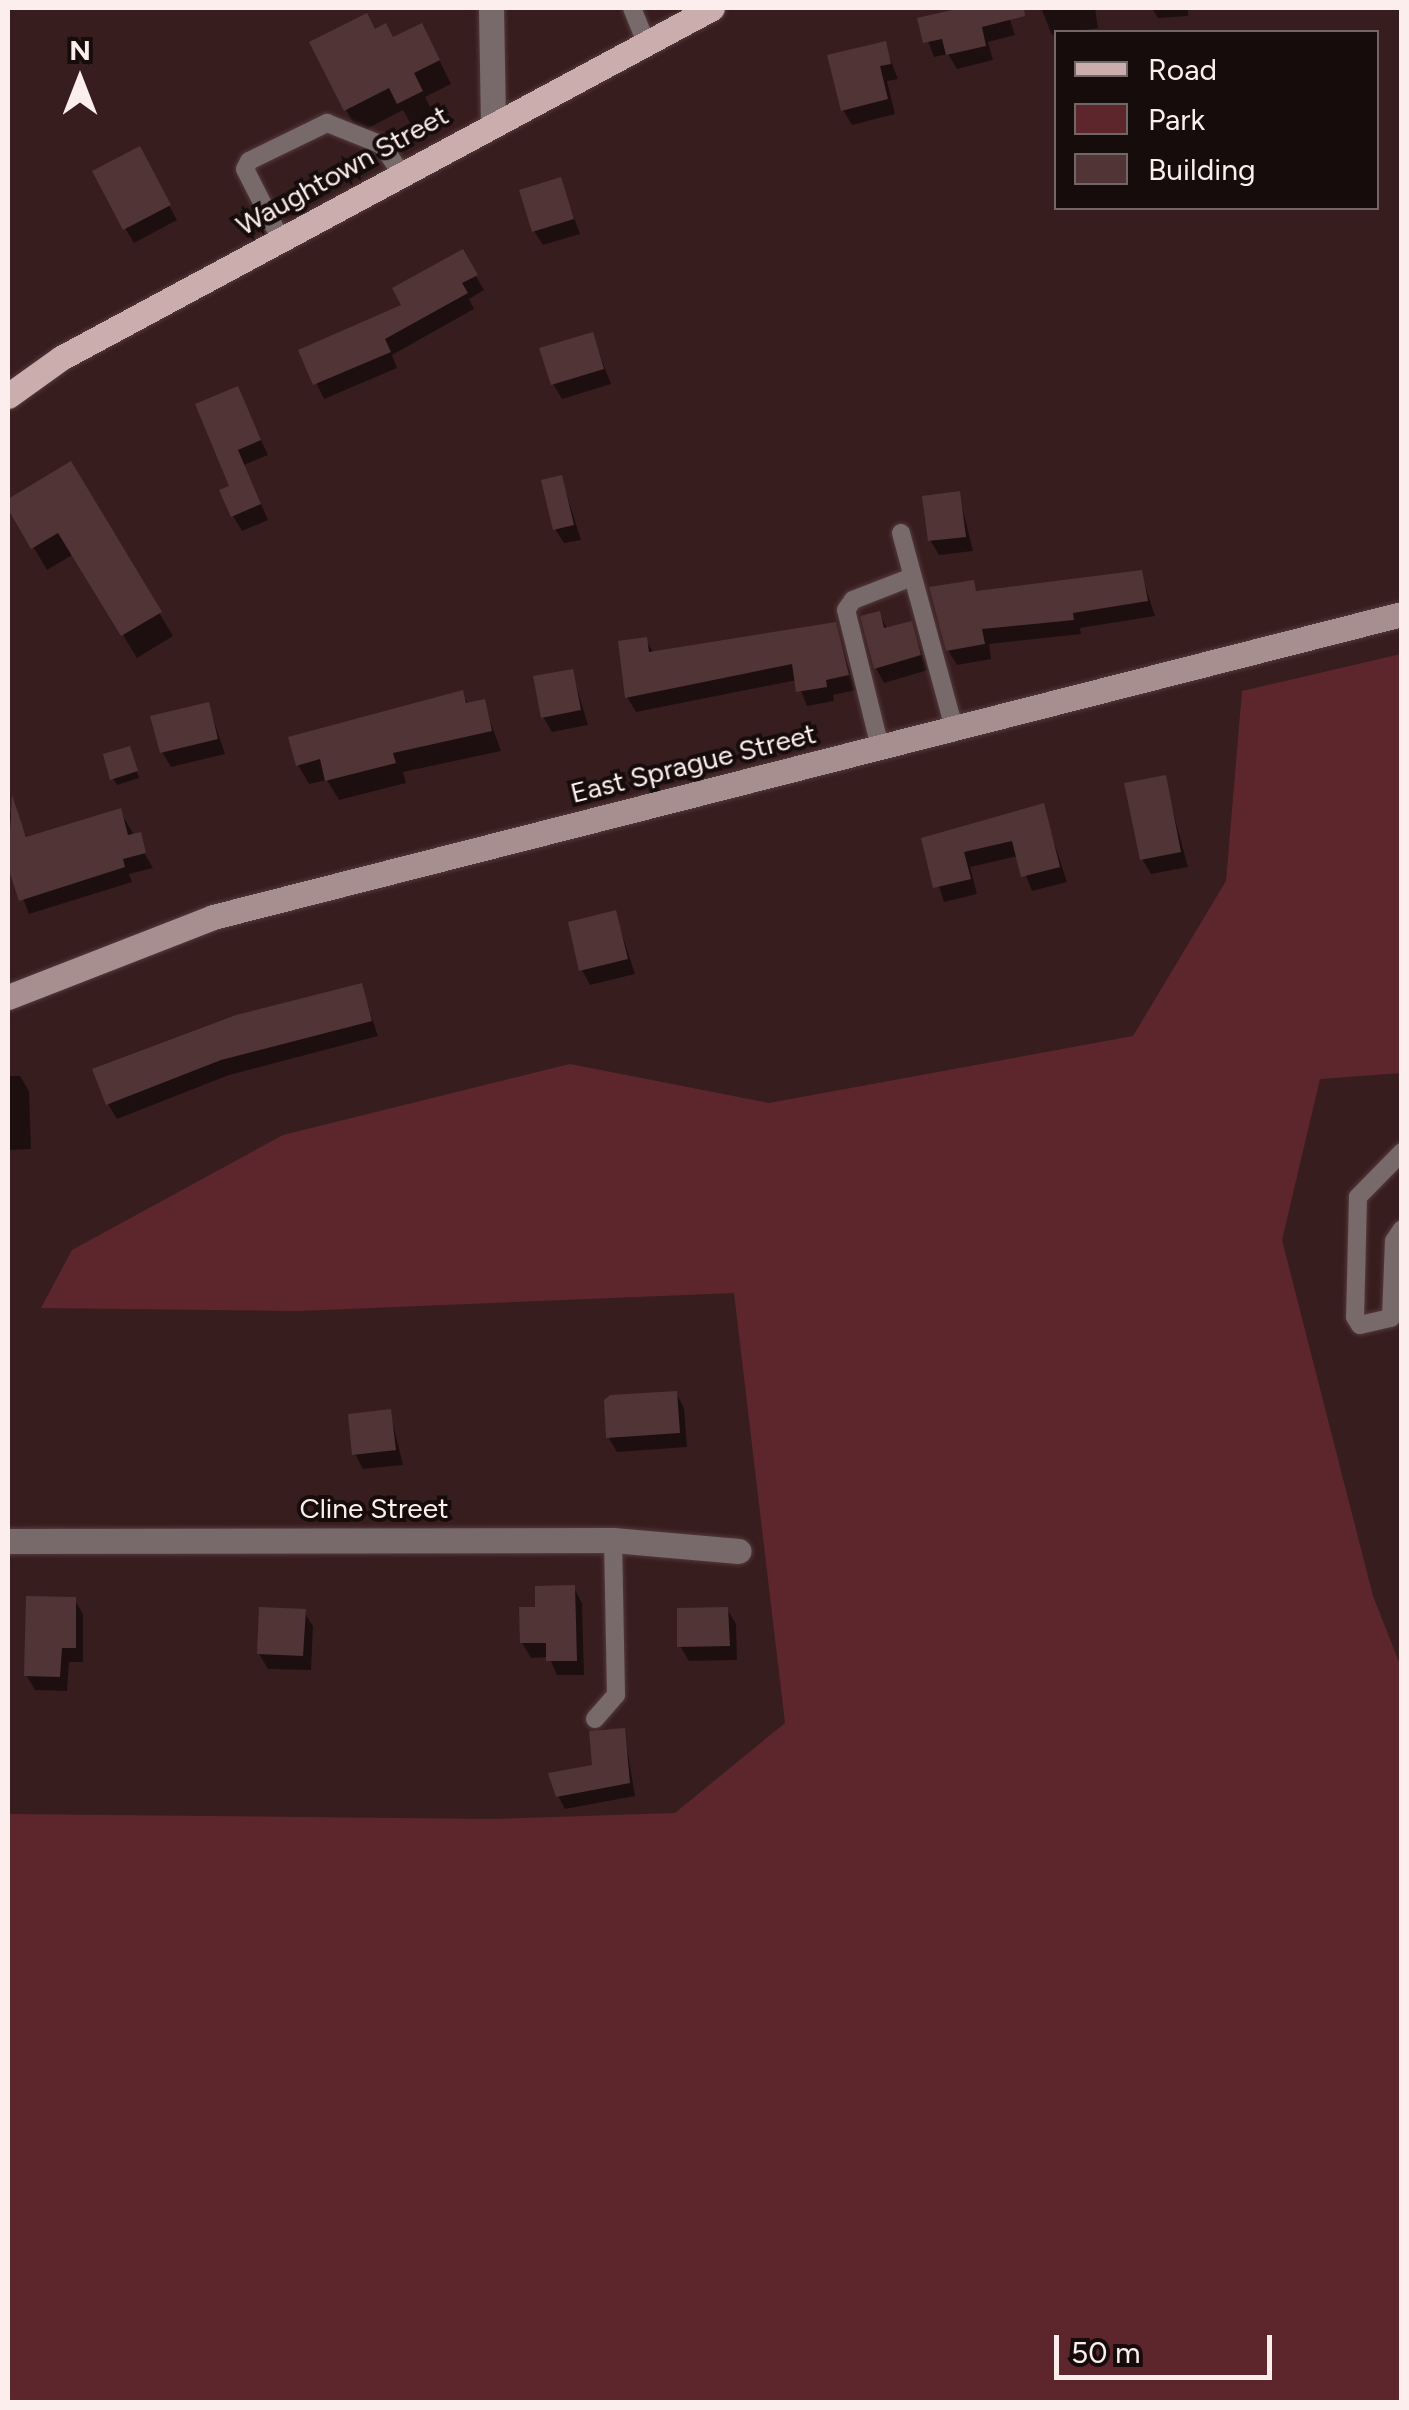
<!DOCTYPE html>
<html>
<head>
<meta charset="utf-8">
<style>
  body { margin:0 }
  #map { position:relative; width:1409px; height:2410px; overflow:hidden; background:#381d1f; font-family:Figtree,sans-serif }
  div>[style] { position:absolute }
  .green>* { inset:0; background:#5d262c }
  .shadow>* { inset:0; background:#0007 }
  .building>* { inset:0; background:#513436 }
  .roads { filter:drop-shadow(0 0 2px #543a3c) drop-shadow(0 0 2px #543a3c) }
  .lane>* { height:18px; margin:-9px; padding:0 9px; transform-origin:9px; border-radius:9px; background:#78696a }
  .street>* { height:25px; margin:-12.5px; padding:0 12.5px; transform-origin:12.5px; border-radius:12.5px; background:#78696a }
  .secondary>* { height:25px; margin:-12.5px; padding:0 12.5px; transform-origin:12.5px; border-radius:12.5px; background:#a78f90 }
  .primary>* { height:25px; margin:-12.5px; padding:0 12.5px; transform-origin:12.5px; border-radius:12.5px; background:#cbadae }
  span { translate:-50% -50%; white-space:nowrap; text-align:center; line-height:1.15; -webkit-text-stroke:8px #170c0c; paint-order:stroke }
  .street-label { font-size:28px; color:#fdeeee }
  .frame { position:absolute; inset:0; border:10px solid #fdeeee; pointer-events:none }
  .legend { position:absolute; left:1054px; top:30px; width:325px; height:180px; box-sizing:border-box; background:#170c0c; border:2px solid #736666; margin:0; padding:12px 18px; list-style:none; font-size:30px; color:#fdeeee }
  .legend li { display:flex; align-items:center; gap:20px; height:50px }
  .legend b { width:50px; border:2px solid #736666 }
  .north { position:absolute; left:30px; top:30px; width:100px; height:100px; -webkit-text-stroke:8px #170c0c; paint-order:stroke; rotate:0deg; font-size:28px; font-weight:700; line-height:40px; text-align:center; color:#fdeeee }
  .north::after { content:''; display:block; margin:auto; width:35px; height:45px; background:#fdeeee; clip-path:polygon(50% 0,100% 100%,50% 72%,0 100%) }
  .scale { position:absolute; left:1054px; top:2335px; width:218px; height:45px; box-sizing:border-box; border:5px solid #fdeeee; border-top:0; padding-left:12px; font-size:30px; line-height:35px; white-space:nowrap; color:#fdeeee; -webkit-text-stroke:8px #170c0c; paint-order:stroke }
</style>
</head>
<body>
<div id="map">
  <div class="green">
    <i style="clip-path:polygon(1401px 654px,1401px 1073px,1320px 1079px,1282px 1240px,1373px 1596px,1401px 1667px,1401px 2402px,8px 2402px,8px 1814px,492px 1819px,675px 1813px,785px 1723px,734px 1293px,299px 1311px,41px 1308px,72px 1250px,283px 1135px,570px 1064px,769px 1103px,1133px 1036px,1226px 881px,1242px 691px)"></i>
  </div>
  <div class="shadow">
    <i style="clip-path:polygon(972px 8px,1006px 8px,1015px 35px,988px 42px,993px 60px,957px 69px,948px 54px,934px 57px,920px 20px)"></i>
    <i style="clip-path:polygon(1041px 8px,1095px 8px,1098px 28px,1052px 35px)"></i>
    <i style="clip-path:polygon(1152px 8px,1188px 8px,1188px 16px,1158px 18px)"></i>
    <i style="clip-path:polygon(374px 32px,434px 49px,451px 84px,425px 97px,434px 115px,412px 126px,403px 110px,359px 133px,346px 110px)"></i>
    <i style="clip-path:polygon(884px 44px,898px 79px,887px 81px,895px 114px,852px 125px,843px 110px)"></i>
    <i style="clip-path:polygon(139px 150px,177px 220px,134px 243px,125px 228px)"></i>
    <i style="clip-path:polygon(560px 180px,580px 234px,543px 245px,534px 231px)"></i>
    <i style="clip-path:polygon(462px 252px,484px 290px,469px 299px,474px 309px,392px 355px,397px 368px,324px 399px,301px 351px,405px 307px)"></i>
    <i style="clip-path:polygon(592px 335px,611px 384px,562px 399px,553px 384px)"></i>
    <i style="clip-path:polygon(237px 389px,268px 455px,244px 465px,268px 520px,242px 531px,233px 516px,232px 487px)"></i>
    <i style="clip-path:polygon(70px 464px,173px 636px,137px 658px,74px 554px,47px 570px,8px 504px)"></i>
    <i style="clip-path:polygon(561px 477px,581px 540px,564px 543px,555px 529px)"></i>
    <i style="clip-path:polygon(959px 494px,973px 551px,939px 555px,930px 540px)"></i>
    <i style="clip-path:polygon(1141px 573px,1155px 616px,1080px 628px,1081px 634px,989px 644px,991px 659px,957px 665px,948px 650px,972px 583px,978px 593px)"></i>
    <i style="clip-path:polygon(879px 614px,888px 630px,911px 624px,928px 670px,884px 683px,876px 668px)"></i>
    <i style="clip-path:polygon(835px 625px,856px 690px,833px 695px,834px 701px,807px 706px,797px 680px,636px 712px,627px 697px,646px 640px,654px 654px)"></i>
    <i style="clip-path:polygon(572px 672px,588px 725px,552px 732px,543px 717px)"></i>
    <i style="clip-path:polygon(461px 692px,469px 705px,483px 702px,501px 751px,403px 772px,406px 783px,339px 800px,327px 780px,309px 784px,298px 765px)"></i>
    <i style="clip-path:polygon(208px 704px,225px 754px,171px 767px,162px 752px)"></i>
    <i style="clip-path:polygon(132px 755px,139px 778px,117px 785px,113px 779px)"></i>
    <i style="clip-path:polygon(1164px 778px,1188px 867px,1151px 874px,1142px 859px)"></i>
    <i style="clip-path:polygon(1042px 806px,1067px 882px,1032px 891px,1018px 856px,970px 867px,977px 894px,944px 902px,924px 840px)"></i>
    <i style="clip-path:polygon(120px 811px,153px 868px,129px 874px,132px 882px,29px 914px,8px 859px,8px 814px,15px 812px,28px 839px)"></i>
    <i style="clip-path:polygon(615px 913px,635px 974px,590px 985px,582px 970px)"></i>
    <i style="clip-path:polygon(361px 986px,378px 1036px,229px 1075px,117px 1119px,108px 1104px)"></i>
    <i style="clip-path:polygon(8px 1076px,20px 1076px,29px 1091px,31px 1149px,8px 1150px)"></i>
    <i style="clip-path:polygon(676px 1393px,684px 1408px,687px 1447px,617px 1452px,608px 1437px)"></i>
    <i style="clip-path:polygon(390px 1412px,403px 1465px,363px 1469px,355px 1454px)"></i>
    <i style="clip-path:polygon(574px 1588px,582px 1603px,584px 1675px,557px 1675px,549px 1657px,531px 1658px,522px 1643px,538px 1609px)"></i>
    <i style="clip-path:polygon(74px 1599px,83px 1614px,83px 1662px,69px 1662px,67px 1691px,35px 1690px,26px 1675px)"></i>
    <i style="clip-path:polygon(727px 1609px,736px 1624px,737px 1660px,689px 1661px,680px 1646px)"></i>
    <i style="clip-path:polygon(304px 1612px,313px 1626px,311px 1670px,268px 1669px,259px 1654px)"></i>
    <i style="clip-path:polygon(624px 1730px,635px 1796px,565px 1809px,558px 1796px,595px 1767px)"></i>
  </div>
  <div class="building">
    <i style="clip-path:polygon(961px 8px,1024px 8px,1025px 16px,982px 27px,986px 46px,946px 55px,942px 39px,923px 43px,917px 18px)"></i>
    <i style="clip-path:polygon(367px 13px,375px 29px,386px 23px,393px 37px,422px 23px,440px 60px,414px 73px,423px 91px,397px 104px,389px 88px,344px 111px,309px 42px)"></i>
    <i style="clip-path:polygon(886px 41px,891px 64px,880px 66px,888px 99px,841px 111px,827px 55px)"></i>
    <i style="clip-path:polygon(140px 146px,171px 205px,123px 230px,92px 171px)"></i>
    <i style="clip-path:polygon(561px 177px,574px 219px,532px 232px,519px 190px)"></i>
    <i style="clip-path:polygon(463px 249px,478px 275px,462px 283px,468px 293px,385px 339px,391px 352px,313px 385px,298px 350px,401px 305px,392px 288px)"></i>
    <i style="clip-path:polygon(593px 332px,604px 369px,551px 385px,539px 348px)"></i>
    <i style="clip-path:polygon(238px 386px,261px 440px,238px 450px,261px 504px,231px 517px,219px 490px,229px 486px,195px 404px)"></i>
    <i style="clip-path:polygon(71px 461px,162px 612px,121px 636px,58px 533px,31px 549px,8px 509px,8px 499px)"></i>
    <i style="clip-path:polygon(562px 475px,574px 525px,553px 530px,541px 480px)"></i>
    <i style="clip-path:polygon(960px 491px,966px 537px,928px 541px,922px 496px)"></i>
    <i style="clip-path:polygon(1142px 570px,1148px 601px,1073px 613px,1074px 620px,982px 629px,985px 644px,946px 651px,929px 587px,974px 580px,976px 591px)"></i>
    <i style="clip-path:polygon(880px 611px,884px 628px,912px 621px,921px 655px,874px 669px,860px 616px)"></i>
    <i style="clip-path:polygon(836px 622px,849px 675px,826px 680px,827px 687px,796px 692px,792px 664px,625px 698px,618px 641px,647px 637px,649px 652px)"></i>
    <i style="clip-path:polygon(573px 669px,581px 710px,541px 718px,533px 676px)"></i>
    <i style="clip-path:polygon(463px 690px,466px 703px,485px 699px,492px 731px,393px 753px,396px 763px,325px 781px,320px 759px,296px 766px,288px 737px)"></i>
    <i style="clip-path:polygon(209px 702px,218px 739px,160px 753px,150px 716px)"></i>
    <i style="clip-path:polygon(130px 746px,138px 771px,110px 780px,103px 754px)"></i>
    <i style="clip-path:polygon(1166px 775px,1181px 852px,1140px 860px,1124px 783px)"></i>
    <i style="clip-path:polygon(12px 795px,26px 837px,121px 808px,128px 835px,141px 832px,146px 853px,123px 859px,125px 867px,19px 901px,8px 867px)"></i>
    <i style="clip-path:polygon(1044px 803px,1060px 867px,1021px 877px,1012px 841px,964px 852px,971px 879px,933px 888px,921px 838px)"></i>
    <i style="clip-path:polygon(616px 910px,628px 959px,579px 971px,568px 922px)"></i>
    <i style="clip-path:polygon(362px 983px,372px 1021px,221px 1060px,106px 1105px,92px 1069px,236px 1015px)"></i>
    <i style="clip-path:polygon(677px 1391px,680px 1433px,606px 1438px,604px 1400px,610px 1395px)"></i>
    <i style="clip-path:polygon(391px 1409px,396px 1450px,352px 1455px,348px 1414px)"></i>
    <i style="clip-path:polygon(575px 1585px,577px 1661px,546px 1661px,546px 1643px,520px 1643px,519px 1607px,535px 1607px,535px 1586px)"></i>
    <i style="clip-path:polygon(26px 1596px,76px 1597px,76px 1648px,62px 1648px,60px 1677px,24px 1676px)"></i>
    <i style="clip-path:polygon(259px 1607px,306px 1609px,303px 1656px,257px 1654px)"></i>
    <i style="clip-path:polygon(728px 1607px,730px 1646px,677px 1647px,677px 1608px)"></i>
    <i style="clip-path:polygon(625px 1728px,630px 1783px,556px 1797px,548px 1773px,592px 1765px,589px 1731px)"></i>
  </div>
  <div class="roads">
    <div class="lane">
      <i style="left:632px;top:8px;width:35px;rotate:68deg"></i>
      <i style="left:280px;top:238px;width:77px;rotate:-116.9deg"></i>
      <i style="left:245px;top:169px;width:9px;rotate:-63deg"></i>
      <i style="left:249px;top:161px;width:87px;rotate:-26deg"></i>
      <i style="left:327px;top:123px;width:59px;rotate:21.8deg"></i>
      <i style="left:382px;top:145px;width:32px;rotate:56deg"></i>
      <i style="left:901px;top:533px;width:202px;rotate:74.8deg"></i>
      <i style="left:880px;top:747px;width:141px;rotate:-103.9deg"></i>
      <i style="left:846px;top:610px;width:12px;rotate:-55deg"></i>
      <i style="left:853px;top:600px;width:63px;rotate:-21.3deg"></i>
      <i style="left:1402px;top:1152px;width:63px;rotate:134.4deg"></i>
      <i style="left:1358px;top:1197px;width:120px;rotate:91.4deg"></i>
      <i style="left:1355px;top:1317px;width:9px;rotate:58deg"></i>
      <i style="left:1360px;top:1325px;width:32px;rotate:-13deg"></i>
      <i style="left:1391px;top:1318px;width:77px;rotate:-87.8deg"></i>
      <i style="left:1394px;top:1241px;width:14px;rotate:-56deg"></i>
      <i style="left:595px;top:1719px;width:32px;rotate:-49deg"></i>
      <i style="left:616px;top:1695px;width:155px;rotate:-91.1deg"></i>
    </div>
    <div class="street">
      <i style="left:491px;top:8px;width:113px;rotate:89deg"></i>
      <i style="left:8px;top:1541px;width:605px;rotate:-0.09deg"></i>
      <i style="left:613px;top:1540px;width:126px;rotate:5deg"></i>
    </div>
    <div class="secondary">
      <i style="left:8px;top:997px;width:220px;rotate:-21.3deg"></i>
      <i style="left:213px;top:917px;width:1227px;rotate:-14.3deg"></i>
    </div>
    <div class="primary">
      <i style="left:8px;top:396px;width:65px;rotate:-35.6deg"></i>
      <i style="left:61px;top:358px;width:739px;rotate:-28.26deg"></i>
    </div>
  </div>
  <div class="street-label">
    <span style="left:342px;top:170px;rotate:-29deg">Waughtown Street</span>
    <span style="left:693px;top:763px;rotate:-14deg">East Sprague Street</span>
    <span style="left:374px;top:1508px">Cline Street</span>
  </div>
  <div class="frame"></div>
  <ul class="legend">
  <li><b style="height:12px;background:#cbadae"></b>Road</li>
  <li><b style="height:28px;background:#5d262c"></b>Park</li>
  <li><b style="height:28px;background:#513436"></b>Building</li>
  </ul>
  <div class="north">N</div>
  <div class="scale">50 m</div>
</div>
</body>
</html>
